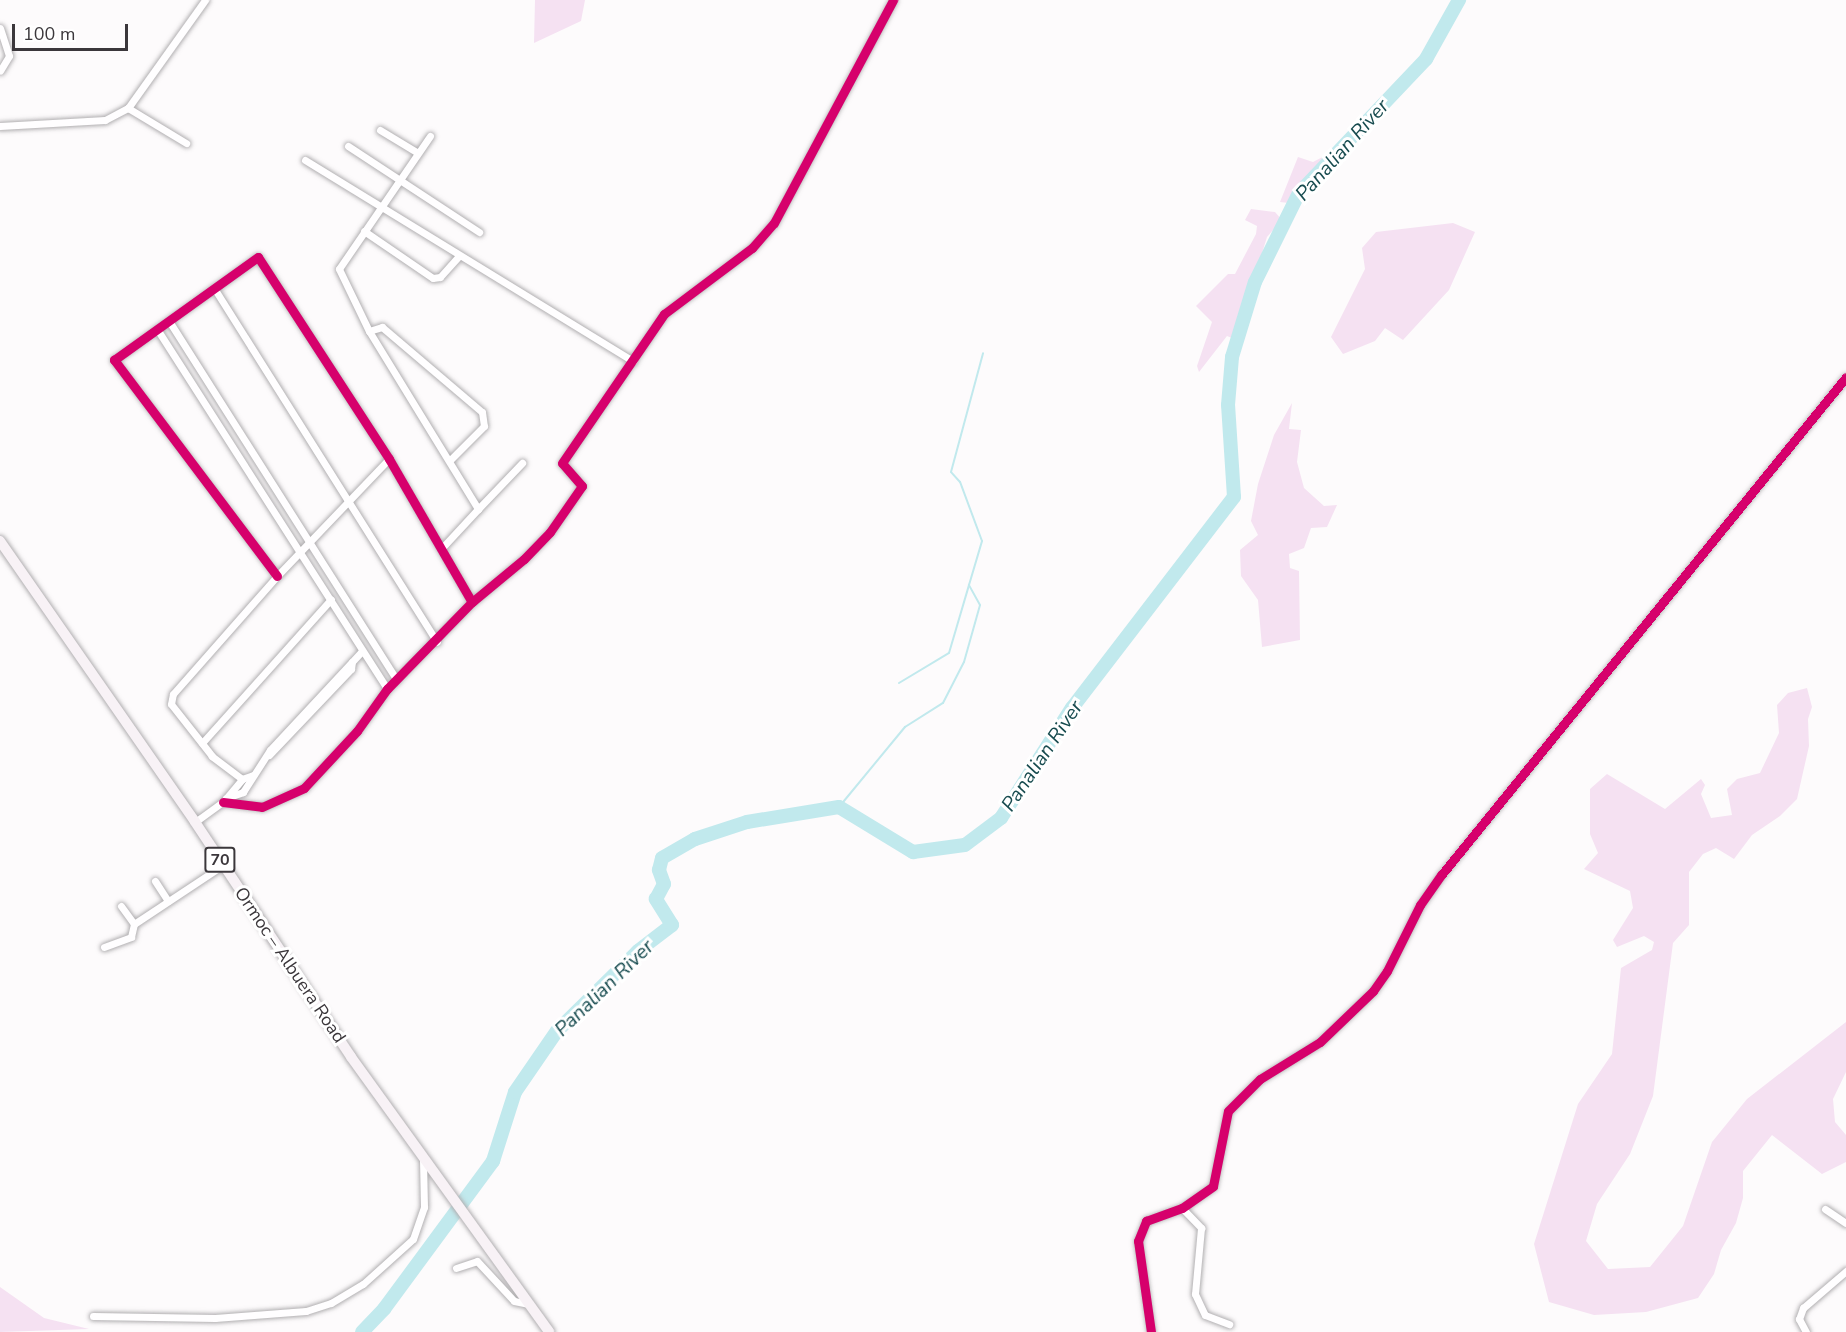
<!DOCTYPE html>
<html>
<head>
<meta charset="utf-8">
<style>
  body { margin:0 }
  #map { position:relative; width:1846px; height:1332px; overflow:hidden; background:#fdfbfc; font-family:"Nunito Sans",sans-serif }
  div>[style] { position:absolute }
  .green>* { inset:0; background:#f5e1f2 }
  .stream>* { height:2px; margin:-1px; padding:0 1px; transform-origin:1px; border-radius:1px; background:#c1e9ed }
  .river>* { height:14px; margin:-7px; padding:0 7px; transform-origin:7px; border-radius:7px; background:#c1e9ed }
  .roads { filter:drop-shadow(0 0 2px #b1afb1) drop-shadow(0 0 2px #b1afb1) }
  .minor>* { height:7px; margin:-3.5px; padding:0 3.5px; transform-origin:3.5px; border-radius:3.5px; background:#fffeff }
  .trunk>* { height:10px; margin:-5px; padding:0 5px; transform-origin:5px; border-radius:5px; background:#f8f2f6 }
  .cycleway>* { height:9px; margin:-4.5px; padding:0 4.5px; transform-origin:4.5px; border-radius:4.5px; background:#d6006c }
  span { translate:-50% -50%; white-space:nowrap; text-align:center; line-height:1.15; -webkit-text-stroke:6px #fff; paint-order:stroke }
  .shield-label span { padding:2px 4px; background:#fff; border:2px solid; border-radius:4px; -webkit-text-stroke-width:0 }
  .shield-label { font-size:16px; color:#3b373b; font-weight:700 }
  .street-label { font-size:18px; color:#3b373b }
  .water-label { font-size:20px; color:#174b4f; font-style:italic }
  .scale { position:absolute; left:12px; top:24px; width:116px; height:27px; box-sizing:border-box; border:3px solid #3b373b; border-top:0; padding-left:8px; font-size:18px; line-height:21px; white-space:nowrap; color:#3b373b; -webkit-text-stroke:4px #fff; paint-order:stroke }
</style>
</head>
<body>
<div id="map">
  <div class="green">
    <i style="clip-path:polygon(535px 0,585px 0,581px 21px,534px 43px)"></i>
    <i style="clip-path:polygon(1334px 151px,1337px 152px,1312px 177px,1308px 192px,1289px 203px,1280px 202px,1298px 157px,1313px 162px)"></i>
    <i style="clip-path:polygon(1251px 209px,1275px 212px,1282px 220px,1267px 237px,1241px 321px,1242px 342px,1227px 336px,1199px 372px,1197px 366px,1212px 322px,1196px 306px,1228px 274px,1235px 274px,1256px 234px,1257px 226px,1245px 220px)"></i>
    <i style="clip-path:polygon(1453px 223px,1475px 232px,1449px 290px,1403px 340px,1385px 328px,1375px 341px,1343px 354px,1331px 337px,1365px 269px,1362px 248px,1376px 232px)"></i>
    <i style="clip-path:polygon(1292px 403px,1289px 429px,1301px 430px,1297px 462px,1304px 488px,1324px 506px,1337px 505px,1327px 527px,1311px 528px,1304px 548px,1289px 554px,1290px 568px,1299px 571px,1300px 640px,1262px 647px,1258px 600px,1241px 576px,1240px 550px,1258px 535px,1251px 521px,1258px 484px,1274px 435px)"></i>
    <i style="clip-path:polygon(1807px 688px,1812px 707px,1808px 719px,1809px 746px,1797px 799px,1780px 816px,1752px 835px,1734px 859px,1716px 848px,1703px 854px,1689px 872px,1689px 925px,1673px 943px,1653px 1096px,1630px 1154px,1597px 1204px,1586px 1241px,1608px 1269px,1650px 1267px,1683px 1226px,1712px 1142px,1747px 1099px,1846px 1022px,1846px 1072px,1833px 1099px,1835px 1122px,1846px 1135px,1846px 1162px,1822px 1174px,1772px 1135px,1743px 1171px,1743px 1198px,1736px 1223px,1721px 1250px,1714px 1274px,1698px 1298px,1646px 1312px,1594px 1315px,1549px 1302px,1534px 1244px,1578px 1104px,1612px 1054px,1621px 968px,1652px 950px,1654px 942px,1644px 936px,1617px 947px,1613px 940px,1633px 908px,1630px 891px,1584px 869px,1598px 853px,1590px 834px,1590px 789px,1607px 774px,1665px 809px,1701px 779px,1705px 785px,1701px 794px,1711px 818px,1732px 815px,1727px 789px,1737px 779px,1760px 773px,1779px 733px,1777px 705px,1788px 693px)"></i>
    <i style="clip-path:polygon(0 1287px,44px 1318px,89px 1329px,0 1332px)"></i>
  </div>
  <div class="stream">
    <i style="left:899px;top:683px;width:58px;rotate:-31deg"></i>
    <i style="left:949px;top:653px;width:71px;rotate:-73.6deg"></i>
    <i style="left:839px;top:807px;width:104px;rotate:-50.5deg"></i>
    <i style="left:905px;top:727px;width:45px;rotate:-32.3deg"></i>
    <i style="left:943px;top:703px;width:46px;rotate:-62.9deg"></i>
    <i style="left:964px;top:662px;width:59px;rotate:-74.3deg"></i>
    <i style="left:980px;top:605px;width:23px;rotate:-119deg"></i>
    <i style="left:969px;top:585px;width:46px;rotate:-73.5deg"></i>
    <i style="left:982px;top:541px;width:63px;rotate:-110.4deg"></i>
    <i style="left:960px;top:482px;width:13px;rotate:-132deg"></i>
    <i style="left:951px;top:472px;width:123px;rotate:-74.9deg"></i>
  </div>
  <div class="river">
    <i style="left:362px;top:1332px;width:32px;rotate:-46deg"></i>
    <i style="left:384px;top:1309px;width:184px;rotate:-53.6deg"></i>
    <i style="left:493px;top:1161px;width:72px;rotate:-72.3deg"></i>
    <i style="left:515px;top:1092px;width:74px;rotate:-55.5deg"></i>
    <i style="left:557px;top:1031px;width:114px;rotate:-44.6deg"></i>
    <i style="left:638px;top:951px;width:43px;rotate:-37.4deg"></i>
    <i style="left:672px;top:925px;width:31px;rotate:-122deg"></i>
    <i style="left:656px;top:899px;width:17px;rotate:-62deg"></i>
    <i style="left:664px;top:884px;width:15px;rotate:-110deg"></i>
    <i style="left:659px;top:870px;width:12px;rotate:-76deg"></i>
    <i style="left:662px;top:858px;width:38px;rotate:-30deg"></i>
    <i style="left:695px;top:839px;width:55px;rotate:-18.1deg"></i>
    <i style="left:747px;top:822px;width:93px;rotate:-9.3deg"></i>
    <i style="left:839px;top:807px;width:87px;rotate:31.3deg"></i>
    <i style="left:913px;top:852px;width:52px;rotate:-7.7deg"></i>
    <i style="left:965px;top:845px;width:45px;rotate:-36.9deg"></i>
    <i style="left:1001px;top:818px;width:131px;rotate:-57.2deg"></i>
    <i style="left:1072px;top:708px;width:266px;rotate:-52.5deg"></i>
    <i style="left:1234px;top:497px;width:92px;rotate:-93.7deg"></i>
    <i style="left:1228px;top:405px;width:48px;rotate:-85.2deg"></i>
    <i style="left:1232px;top:357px;width:78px;rotate:-73deg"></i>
    <i style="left:1255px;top:282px;width:99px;rotate:-63.7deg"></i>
    <i style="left:1299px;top:193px;width:185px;rotate:-46.5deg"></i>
    <i style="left:1426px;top:59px;width:68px;rotate:-60.8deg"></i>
  </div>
  <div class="roads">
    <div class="minor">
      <i style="left:0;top:28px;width:29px;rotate:72deg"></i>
      <i style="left:9px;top:56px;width:17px;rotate:121deg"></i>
      <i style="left:128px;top:108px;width:68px;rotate:31.1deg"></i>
      <i style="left:0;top:126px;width:105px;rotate:-3.3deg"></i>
      <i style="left:105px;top:120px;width:26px;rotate:-28deg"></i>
      <i style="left:128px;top:108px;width:133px;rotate:-54.5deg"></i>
      <i style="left:380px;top:130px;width:44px;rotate:31.2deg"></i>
      <i style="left:430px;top:136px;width:161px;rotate:124.4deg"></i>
      <i style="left:339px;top:269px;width:69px;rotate:64.2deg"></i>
      <i style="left:369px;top:331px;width:209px;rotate:58.5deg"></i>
      <i style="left:478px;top:509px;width:54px;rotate:132.8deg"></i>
      <i style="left:348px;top:146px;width:157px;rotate:33.3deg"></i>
      <i style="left:305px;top:160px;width:385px;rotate:31.5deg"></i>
      <i style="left:364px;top:231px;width:83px;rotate:34.3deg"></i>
      <i style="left:433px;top:278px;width:7px;rotate:-8deg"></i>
      <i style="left:440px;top:277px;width:28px;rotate:-48deg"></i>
      <i style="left:214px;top:288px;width:418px;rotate:57.8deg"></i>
      <i style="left:169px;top:321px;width:425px;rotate:57.6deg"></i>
      <i style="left:157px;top:329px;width:427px;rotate:57.4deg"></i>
      <i style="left:369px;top:331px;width:14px;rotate:-17deg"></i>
      <i style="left:382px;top:327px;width:131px;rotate:40.4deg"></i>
      <i style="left:482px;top:412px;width:14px;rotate:82deg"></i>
      <i style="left:484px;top:426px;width:48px;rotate:135deg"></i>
      <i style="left:478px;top:509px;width:64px;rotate:-46.3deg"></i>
      <i style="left:277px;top:576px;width:271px;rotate:-127deg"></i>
      <i style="left:114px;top:360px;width:177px;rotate:-35.6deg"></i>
      <i style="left:258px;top:257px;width:241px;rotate:57deg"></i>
      <i style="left:389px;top:459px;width:165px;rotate:59.9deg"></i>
      <i style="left:202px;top:743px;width:193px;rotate:-48.1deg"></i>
      <i style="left:269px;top:755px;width:119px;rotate:-46.4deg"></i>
      <i style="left:351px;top:669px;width:7px;rotate:-82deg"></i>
      <i style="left:253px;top:775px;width:12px;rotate:160deg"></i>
      <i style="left:242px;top:779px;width:38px;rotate:-143deg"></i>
      <i style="left:212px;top:756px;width:66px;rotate:-128.3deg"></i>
      <i style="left:171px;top:704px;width:10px;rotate:-79deg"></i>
      <i style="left:173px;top:694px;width:157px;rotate:-48.6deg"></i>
      <i style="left:277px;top:576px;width:162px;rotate:-46.3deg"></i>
      <i style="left:226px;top:798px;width:18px;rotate:-19deg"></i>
      <i style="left:243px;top:792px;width:50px;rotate:-57.3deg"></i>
      <i style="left:270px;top:750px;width:135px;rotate:-47.1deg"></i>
      <i style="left:223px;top:802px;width:39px;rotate:7deg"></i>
      <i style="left:262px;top:807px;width:46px;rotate:-24.3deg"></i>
      <i style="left:304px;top:788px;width:78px;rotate:-47.1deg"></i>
      <i style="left:357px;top:731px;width:52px;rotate:-54.5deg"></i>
      <i style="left:387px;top:689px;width:122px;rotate:-45.7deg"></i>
      <i style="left:472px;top:602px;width:67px;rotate:-39.6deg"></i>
      <i style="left:524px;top:559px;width:37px;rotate:-46deg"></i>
      <i style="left:550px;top:532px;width:56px;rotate:-55.2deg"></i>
      <i style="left:582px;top:486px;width:30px;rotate:-131deg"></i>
      <i style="left:562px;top:463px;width:181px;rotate:-55.6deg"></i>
      <i style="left:664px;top:314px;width:110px;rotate:-36.9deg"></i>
      <i style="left:752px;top:248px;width:33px;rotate:-49deg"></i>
      <i style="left:774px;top:223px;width:253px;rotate:-61.9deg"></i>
      <i style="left:195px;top:822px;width:34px;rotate:-36deg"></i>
      <i style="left:223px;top:802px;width:30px;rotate:-50deg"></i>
      <i style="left:155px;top:881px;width:24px;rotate:57deg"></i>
      <i style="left:121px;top:906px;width:22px;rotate:54deg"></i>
      <i style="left:104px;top:947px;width:29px;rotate:-20deg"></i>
      <i style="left:131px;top:937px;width:13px;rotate:-77deg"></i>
      <i style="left:134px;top:924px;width:107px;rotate:-33.5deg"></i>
      <i style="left:1182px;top:1208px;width:28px;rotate:46deg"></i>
      <i style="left:1201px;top:1228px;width:66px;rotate:95.2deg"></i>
      <i style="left:1195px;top:1294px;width:23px;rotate:65deg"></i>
      <i style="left:1205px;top:1315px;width:26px;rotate:21deg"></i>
      <i style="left:1825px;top:1209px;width:25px;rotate:34deg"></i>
      <i style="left:456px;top:1268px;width:22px;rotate:-18deg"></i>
      <i style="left:477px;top:1261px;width:54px;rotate:47.2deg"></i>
      <i style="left:514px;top:1301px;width:14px;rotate:12deg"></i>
      <i style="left:93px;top:1316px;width:122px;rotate:0.9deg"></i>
      <i style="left:215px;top:1318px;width:91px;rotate:-4.4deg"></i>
      <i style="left:306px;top:1311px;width:26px;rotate:-18deg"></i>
      <i style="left:331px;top:1303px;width:37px;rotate:-31deg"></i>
      <i style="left:363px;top:1284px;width:67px;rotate:-42deg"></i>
      <i style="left:413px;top:1239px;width:34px;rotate:-71deg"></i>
      <i style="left:424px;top:1207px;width:48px;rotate:-91.2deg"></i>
      <i style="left:1151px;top:1332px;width:92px;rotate:-98.1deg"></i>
      <i style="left:1138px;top:1241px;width:22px;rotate:-68deg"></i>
      <i style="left:1146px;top:1221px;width:38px;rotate:-20deg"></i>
      <i style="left:1182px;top:1208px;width:38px;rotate:-35deg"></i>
      <i style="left:1213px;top:1186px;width:76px;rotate:-78.7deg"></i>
      <i style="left:1228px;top:1111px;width:45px;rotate:-45deg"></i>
      <i style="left:1260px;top:1079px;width:70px;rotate:-31.7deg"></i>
      <i style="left:1320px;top:1042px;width:74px;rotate:-43.9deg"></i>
      <i style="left:1373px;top:991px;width:24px;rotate:-55deg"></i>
      <i style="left:1387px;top:971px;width:74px;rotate:-63.4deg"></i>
      <i style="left:1420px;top:905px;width:38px;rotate:-55deg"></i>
      <i style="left:1442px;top:874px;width:640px;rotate:-50.89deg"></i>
      <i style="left:1806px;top:1332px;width:15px;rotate:-118deg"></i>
      <i style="left:1799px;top:1319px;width:12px;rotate:-70deg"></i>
      <i style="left:1803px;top:1308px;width:57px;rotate:-40.7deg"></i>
    </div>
    <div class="trunk">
      <i style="left:0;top:541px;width:342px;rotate:55.2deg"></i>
      <i style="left:195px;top:822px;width:282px;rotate:56.4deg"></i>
      <i style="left:351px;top:1057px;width:339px;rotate:54.2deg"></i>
    </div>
  </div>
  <div class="cycleway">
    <i style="left:277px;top:576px;width:271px;rotate:-127deg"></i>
    <i style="left:114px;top:360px;width:177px;rotate:-35.6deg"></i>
    <i style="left:258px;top:257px;width:241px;rotate:57deg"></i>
    <i style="left:389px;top:459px;width:165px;rotate:59.9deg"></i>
    <i style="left:223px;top:802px;width:39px;rotate:7deg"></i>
    <i style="left:262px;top:807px;width:46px;rotate:-24.3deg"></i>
    <i style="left:304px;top:788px;width:78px;rotate:-47.1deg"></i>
    <i style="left:357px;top:731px;width:52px;rotate:-54.5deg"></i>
    <i style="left:387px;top:689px;width:122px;rotate:-45.7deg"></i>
    <i style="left:472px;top:602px;width:67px;rotate:-39.6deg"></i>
    <i style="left:524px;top:559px;width:37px;rotate:-46deg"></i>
    <i style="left:550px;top:532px;width:56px;rotate:-55.2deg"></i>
    <i style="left:582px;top:486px;width:30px;rotate:-131deg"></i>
    <i style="left:562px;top:463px;width:181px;rotate:-55.6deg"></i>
    <i style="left:664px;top:314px;width:110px;rotate:-36.9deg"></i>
    <i style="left:752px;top:248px;width:33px;rotate:-49deg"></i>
    <i style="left:774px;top:223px;width:253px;rotate:-61.9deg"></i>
    <i style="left:1151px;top:1332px;width:92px;rotate:-98.1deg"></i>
    <i style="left:1138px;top:1241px;width:22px;rotate:-68deg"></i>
    <i style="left:1146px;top:1221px;width:38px;rotate:-20deg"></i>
    <i style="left:1182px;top:1208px;width:38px;rotate:-35deg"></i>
    <i style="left:1213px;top:1186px;width:76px;rotate:-78.7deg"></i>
    <i style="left:1228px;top:1111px;width:45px;rotate:-45deg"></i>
    <i style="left:1260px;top:1079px;width:70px;rotate:-31.7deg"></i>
    <i style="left:1320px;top:1042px;width:74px;rotate:-43.9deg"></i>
    <i style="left:1373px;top:991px;width:24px;rotate:-55deg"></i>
    <i style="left:1387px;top:971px;width:74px;rotate:-63.4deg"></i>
    <i style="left:1420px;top:905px;width:38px;rotate:-55deg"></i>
    <i style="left:1442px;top:874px;width:640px;rotate:-50.89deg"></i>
  </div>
  <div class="shield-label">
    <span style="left:220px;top:860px">70</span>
  </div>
  <div class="street-label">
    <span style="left:290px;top:965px;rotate:56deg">Ormoc – Albuera Road</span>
  </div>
  <div class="water-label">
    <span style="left:1342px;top:150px;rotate:-48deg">Panalian River</span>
    <span style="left:1042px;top:756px;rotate:-56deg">Panalian River</span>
    <span style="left:604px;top:988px;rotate:-44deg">Panalian River</span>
  </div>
  <div class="scale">100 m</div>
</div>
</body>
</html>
